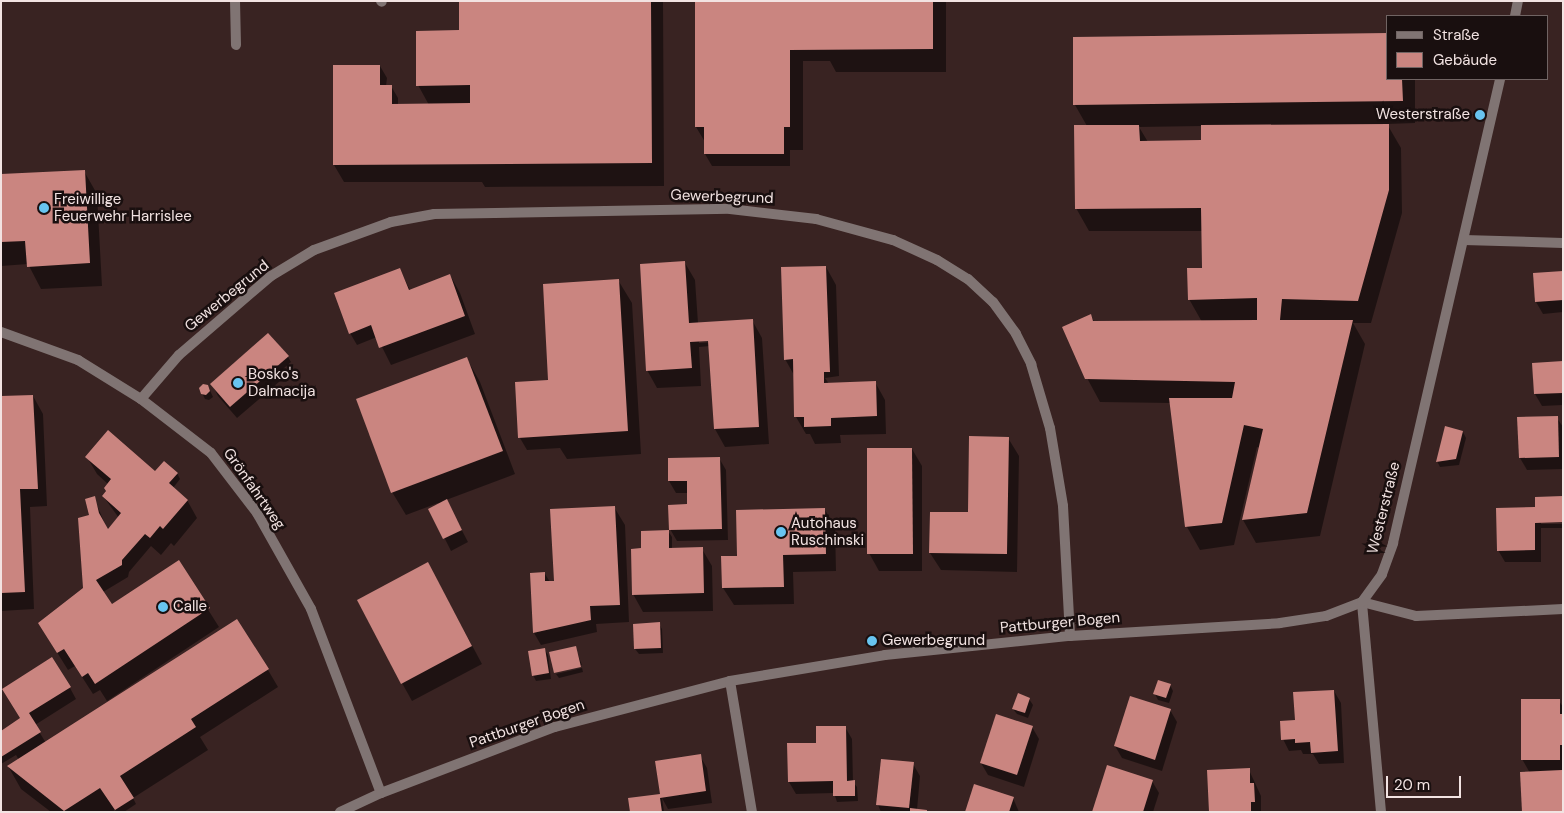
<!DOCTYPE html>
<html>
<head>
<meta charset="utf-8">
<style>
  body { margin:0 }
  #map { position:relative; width:1564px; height:813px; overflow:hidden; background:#392322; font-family:"DM Sans",sans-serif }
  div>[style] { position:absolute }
  .shadow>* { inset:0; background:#0007 }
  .building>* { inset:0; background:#ca8580 }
  .service>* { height:10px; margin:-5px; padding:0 5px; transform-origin:5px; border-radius:5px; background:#807473 }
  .minor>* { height:10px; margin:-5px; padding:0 5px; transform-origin:5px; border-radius:5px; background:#807473 }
  .dots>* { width:14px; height:14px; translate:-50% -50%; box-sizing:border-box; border:2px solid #190f0f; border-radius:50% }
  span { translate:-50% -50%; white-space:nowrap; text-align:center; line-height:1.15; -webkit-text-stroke:5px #190f0f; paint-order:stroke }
  .poi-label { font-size:15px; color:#f2e3e2 }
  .right { translate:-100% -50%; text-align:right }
  .left { translate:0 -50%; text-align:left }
  .street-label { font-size:15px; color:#f2e3e2 }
  .frame { position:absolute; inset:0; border:2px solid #f2e3e2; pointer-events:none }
  .legend { position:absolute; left:1386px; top:15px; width:162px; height:65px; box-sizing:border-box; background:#190f0f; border:1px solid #706463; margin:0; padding:6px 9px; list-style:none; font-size:15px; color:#f2e3e2 }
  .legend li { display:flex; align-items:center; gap:10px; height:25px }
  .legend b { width:25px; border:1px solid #706463 }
  .scale { position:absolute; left:1386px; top:776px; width:75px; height:22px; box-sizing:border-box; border:2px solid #f2e3e2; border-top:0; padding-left:6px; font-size:15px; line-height:18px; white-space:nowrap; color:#f2e3e2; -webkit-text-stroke:4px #190f0f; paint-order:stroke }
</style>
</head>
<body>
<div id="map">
  <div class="shadow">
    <i style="clip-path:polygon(469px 1px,663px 1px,664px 186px,485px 187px,482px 182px,344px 182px,334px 165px,380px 66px,387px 78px,386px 86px,391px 86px,398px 98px,398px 105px,429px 105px,418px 85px,460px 32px)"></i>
    <i style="clip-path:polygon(696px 1px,946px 1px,946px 72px,836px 72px,830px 61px,803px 61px,803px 150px,790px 150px,790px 166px,712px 166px,705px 154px,705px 142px,696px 127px)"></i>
    <i style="clip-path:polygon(evenodd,1074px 39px,1388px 79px,1415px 79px,1415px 123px,1387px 124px,1401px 148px,1402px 213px,1371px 323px,1353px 323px,1365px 344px,1320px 536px,1256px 543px,1243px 520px,1260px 448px,1257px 447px,1234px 545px,1200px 550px,1187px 527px,1171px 403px,1100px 402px,1087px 378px,1090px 315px,1095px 323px,1202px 322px,1189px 299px,1203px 269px,1203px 231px,1089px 231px,1076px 208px,1087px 126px,1075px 105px,1074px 39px,1202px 126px,1202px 142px,1148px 142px,1139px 127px,1202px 126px)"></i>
    <i style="clip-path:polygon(84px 171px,97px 194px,102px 286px,41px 289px,28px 264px,1px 266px,1px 176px)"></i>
    <i style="clip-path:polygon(evenodd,685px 263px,695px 280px,698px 323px,752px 320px,762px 338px,769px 444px,725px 447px,715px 429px,710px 346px,699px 347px,701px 386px,657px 388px,647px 370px,685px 263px,714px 339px,715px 342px,699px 343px,699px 340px,714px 339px)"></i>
    <i style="clip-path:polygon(826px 267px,836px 285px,839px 376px,825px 378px,829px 384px,875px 382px,885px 400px,886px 434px,840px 435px,841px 443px,815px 444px,810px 434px,806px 434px,796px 417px,794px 375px,785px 359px)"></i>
    <i style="clip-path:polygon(400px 270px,410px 290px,450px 275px,460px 293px,475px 334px,391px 365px,377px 337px,357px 345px,350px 333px)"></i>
    <i style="clip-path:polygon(1563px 272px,1563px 312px,1543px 314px,1536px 302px)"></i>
    <i style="clip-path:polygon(618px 280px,632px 303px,641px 454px,567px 459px,560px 448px,527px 450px,520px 438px,517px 383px,548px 381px)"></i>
    <i style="clip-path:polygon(288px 357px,291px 362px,283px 369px,287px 375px,237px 418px,218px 396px,212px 384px)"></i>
    <i style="clip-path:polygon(467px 359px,480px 382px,515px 474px,446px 500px,468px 542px,451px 551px,430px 509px,439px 504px,438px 503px,406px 515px,392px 492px)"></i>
    <i style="clip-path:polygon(1563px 362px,1563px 405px,1542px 406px,1535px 394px,1533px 364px)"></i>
    <i style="clip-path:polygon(208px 386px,213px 397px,209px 400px,205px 399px,202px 393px)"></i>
    <i style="clip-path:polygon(33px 396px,43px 414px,47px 506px,30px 507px,34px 609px,1px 611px,1px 398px)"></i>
    <i style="clip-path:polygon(1557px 418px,1563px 427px,1563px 469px,1527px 470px,1520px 458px)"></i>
    <i style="clip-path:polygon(1463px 432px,1466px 438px,1459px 465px,1440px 467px,1437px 461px)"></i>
    <i style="clip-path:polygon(1008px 438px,1019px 456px,1017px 572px,941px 570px,930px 553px,969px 513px)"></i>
    <i style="clip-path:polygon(912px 449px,922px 466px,922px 571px,879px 571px,869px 553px)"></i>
    <i style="clip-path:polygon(87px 457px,159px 476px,177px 473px,180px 479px,173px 488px,187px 500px,197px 518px,174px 546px,171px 543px,161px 555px,151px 546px,129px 572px,128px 577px,103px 592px,112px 606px,178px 562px,219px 627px,107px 701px,100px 690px,93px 694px,75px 666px,68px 670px,50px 641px,85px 589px,90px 516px,94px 498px,108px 531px,119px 518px,103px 496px,109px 485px,97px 474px)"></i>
    <i style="clip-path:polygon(719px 458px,726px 470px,728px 540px,677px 541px,670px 529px,688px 506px,688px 493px,676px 493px,669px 481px,669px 459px)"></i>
    <i style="clip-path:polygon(614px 507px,625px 525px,629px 622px,596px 624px,597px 632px,541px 645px,534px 633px,531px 574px,545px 574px,550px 582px,555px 586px)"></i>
    <i style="clip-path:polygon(1498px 509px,1541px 521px,1541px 524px,1563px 524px,1563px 528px,1541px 528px,1541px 562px,1505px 562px,1498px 550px)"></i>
    <i style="clip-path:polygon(825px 510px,835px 527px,836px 571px,793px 572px,794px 604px,734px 605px,723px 588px,739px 557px)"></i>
    <i style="clip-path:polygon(668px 531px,672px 537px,672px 549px,702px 549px,712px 566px,713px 611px,643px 612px,633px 594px,643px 550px)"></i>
    <i style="clip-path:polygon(438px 582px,482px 664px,412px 701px,402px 683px)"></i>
    <i style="clip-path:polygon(659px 624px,662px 629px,663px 653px,639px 654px,635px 649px)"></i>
    <i style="clip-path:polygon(575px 647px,582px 665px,555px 671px)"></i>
    <i style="clip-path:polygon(545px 650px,548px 655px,551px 679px,536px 681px,533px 675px)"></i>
    <i style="clip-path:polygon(582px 668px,583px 672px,559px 678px,556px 674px)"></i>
    <i style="clip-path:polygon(268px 670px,278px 687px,200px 737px,208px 750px,133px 798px,136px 804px,124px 812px,116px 812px,115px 810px,112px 812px,51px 812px,21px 789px,8px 766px,19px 760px,16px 755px,1px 764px,1px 732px,22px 719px,10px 701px,70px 688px,76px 699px,35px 725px,46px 743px)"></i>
    <i style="clip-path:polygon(1170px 685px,1173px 691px,1169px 703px,1158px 700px,1155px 694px)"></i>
    <i style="clip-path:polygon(1334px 691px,1341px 703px,1344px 763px,1319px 764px,1313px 754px,1303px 754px,1301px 750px,1289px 751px,1283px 739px,1296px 721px)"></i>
    <i style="clip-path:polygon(1029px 699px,1033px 705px,1028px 718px,1017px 714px,1013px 709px)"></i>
    <i style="clip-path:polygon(1559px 701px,1563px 707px,1563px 771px,1561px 771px,1563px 812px,1530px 773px,1522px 759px)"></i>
    <i style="clip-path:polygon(1170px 710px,1177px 722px,1162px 771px,1122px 758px,1115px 746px)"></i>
    <i style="clip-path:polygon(845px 727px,852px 739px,853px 782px,857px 787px,858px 801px,837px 802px,834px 793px,796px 794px,789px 782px,817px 744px)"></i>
    <i style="clip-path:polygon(1032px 727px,1039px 739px,1024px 787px,988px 775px,981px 763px)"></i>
    <i style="clip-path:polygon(700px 756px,707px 768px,712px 803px,668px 809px,662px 798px,664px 812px,631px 812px,661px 795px)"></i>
    <i style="clip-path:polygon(913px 764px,920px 776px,917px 810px,927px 812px,881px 812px,878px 805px)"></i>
    <i style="clip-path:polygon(1249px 770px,1261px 796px,1261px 812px,1210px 812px)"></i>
    <i style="clip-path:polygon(1152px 781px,1159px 793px,1153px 812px,1093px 812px)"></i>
    <i style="clip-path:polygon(1013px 798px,1019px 812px,966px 812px)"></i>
  </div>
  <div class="building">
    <i style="clip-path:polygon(459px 1px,651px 1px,652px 163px,333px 165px,333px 65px,380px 65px,380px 85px,392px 85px,392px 104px,470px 103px,470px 85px,416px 86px,416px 31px,459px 30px)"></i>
    <i style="clip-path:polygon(695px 1px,933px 1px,933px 49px,790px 50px,790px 127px,784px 127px,784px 154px,704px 154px,704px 127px,695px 127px)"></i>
    <i style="clip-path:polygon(1388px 33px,1388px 79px,1402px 79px,1403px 101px,1073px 105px,1073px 37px)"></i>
    <i style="clip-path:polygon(1389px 124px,1389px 190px,1358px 301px,1282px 299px,1280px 320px,1353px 320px,1307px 513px,1242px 520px,1263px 429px,1244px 425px,1222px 523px,1185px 527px,1169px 398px,1232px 398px,1235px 382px,1085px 379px,1062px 327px,1091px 314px,1093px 321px,1257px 320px,1257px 298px,1188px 300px,1187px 268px,1202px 268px,1201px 208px,1075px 209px,1074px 125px,1139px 125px,1140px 141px,1201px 140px,1201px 125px)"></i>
    <i style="clip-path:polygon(85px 170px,90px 263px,27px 267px,25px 241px,1px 242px,1px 174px)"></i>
    <i style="clip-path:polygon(685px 261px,689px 323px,753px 319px,759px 427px,714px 429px,708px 341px,690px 342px,692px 368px,646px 371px,640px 264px)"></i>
    <i style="clip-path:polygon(826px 266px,830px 372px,824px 372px,824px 383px,876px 381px,877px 416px,831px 418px,831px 426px,804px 427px,804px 417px,794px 417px,793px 359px,784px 360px,781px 267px)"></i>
    <i style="clip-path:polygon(400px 268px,409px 290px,450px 274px,465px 316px,379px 348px,371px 325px,349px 334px,334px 293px)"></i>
    <i style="clip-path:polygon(1563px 271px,1563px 300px,1535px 302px,1533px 273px)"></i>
    <i style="clip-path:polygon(619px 279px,628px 431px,518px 438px,515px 382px,548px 380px,543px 284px)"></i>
    <i style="clip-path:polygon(268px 333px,289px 356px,230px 407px,210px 384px)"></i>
    <i style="clip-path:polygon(467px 357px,503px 451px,391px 493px,356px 399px)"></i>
    <i style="clip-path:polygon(1563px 361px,1563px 393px,1534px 394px,1532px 363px)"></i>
    <i style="clip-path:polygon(203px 384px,208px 385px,210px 391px,206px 395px,201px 394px,199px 388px)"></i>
    <i style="clip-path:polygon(33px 395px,38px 489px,20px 489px,25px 592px,1px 593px,1px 396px)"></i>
    <i style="clip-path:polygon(1558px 416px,1559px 457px,1519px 458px,1517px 417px)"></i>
    <i style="clip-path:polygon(1445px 426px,1463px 431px,1456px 459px,1436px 462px)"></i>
    <i style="clip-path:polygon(108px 430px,155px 471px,164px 461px,178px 473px,169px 483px,188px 500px,163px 529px,160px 526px,150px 538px,145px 534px,122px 560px,122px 565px,96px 580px,112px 604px,179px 560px,210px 608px,95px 684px,88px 673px,82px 677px,64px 649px,57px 653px,38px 623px,83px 588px,78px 518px,89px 515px,85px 499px,95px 496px,99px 513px,108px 529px,121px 513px,102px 496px,106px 491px,104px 488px,111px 479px,85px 457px)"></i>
    <i style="clip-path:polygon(969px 436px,1009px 437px,1007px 554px,929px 553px,930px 512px,968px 512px)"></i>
    <i style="clip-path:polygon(867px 448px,912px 448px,913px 554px,867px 554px)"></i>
    <i style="clip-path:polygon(720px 457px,722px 529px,669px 530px,668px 505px,687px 504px,687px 481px,668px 481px,668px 458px)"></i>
    <i style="clip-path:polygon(1563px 496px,1563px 522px,1535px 523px,1535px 550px,1497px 551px,1496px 508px,1535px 507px,1535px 497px)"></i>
    <i style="clip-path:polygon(447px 499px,462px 530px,443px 539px,428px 509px)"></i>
    <i style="clip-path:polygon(615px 506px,620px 605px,590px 606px,591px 620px,533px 633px,530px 573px,545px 572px,545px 581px,554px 581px,550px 509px)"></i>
    <i style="clip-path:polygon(825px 508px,826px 554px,783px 555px,784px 587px,722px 588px,721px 556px,737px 556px,736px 510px)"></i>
    <i style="clip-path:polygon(669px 530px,669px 548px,703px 547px,704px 593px,632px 595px,631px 549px,641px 548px,641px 531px)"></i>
    <i style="clip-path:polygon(428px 562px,472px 646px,401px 684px,357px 600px)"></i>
    <i style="clip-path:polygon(237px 619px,269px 669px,191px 719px,196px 727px,120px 776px,134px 798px,115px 810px,100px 788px,64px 811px,7px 766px)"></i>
    <i style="clip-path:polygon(660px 622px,661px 648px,634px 649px,633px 624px)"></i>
    <i style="clip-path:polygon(576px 646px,581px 667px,554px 673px,549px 652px)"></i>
    <i style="clip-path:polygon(545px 648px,549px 673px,532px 676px,528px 651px)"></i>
    <i style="clip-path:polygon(52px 657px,71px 687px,29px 713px,41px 732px,1px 757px,1px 731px,20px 718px,2px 689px)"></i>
    <i style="clip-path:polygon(1158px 680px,1171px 684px,1166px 698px,1153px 694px)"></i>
    <i style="clip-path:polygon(1334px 690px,1338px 751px,1311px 753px,1310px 742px,1295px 743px,1295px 739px,1281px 740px,1280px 721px,1295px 720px,1293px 692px)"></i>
    <i style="clip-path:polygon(1018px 693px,1030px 698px,1025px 713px,1012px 709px)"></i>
    <i style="clip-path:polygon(1130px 696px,1171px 709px,1155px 760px,1114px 746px)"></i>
    <i style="clip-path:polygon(1521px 699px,1560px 699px,1560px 714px,1563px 714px,1563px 745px,1560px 745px,1560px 760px,1521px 760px)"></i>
    <i style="clip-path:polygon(996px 714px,1033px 726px,1017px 775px,980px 763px)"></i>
    <i style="clip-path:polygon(816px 726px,846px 726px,847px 781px,855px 780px,855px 796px,833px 796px,833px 781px,788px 782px,787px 743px,816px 743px)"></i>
    <i style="clip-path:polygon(701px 754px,706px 791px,660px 798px,662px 812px,630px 812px,628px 798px,660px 794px,655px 761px)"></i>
    <i style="clip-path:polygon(881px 759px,914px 762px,909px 808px,876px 805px)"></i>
    <i style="clip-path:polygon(1107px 765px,1153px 780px,1143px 812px,1092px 812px)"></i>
    <i style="clip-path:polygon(1250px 768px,1250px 783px,1254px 783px,1255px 802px,1251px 802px,1251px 812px,1209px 812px,1207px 770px)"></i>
    <i style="clip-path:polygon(1562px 770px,1563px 812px,1522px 812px,1520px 772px)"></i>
    <i style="clip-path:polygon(974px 784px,1014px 797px,1009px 812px,965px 812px)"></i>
    <i style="clip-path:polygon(910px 808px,927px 810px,927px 812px,910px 812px)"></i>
  </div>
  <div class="service">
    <i style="left:235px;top:1px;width:44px;rotate:88.7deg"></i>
    <i style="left:381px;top:1px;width:1px;rotate:45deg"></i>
  </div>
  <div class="minor">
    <i style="left:1515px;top:16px;width:15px;rotate:-79deg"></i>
    <i style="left:1464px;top:240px;width:99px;rotate:1.7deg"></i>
    <i style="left:1px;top:332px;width:82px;rotate:20deg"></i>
    <i style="left:78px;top:360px;width:74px;rotate:31.8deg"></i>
    <i style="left:141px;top:399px;width:88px;rotate:37.6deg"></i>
    <i style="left:211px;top:453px;width:76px;rotate:52.5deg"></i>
    <i style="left:257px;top:513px;width:110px;rotate:60.6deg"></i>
    <i style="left:311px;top:609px;width:197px;rotate:69.2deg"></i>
    <i style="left:141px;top:399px;width:58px;rotate:-49.2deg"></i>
    <i style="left:179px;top:355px;width:121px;rotate:-40.7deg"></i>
    <i style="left:271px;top:276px;width:50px;rotate:-31.2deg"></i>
    <i style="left:314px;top:250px;width:82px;rotate:-20deg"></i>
    <i style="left:391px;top:222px;width:44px;rotate:-10.5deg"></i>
    <i style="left:434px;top:214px;width:296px;rotate:-1deg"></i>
    <i style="left:730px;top:209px;width:87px;rotate:6.6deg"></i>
    <i style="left:816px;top:219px;width:80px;rotate:15.3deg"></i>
    <i style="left:893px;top:240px;width:48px;rotate:24.4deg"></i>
    <i style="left:937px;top:260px;width:36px;rotate:32deg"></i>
    <i style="left:968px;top:279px;width:34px;rotate:43deg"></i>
    <i style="left:993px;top:302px;width:39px;rotate:54deg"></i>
    <i style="left:1016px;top:334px;width:34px;rotate:63deg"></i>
    <i style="left:1031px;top:364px;width:67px;rotate:73.5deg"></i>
    <i style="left:1050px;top:428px;width:79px;rotate:80.5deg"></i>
    <i style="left:1063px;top:506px;width:130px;rotate:86.9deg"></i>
    <i style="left:1362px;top:602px;width:56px;rotate:14.5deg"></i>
    <i style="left:1416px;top:616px;width:147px;rotate:-2.7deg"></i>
    <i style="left:730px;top:681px;width:133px;rotate:80.5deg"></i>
    <i style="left:340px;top:812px;width:45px;rotate:-24.9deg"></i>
    <i style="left:381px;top:793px;width:186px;rotate:-20.8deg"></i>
    <i style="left:555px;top:727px;width:181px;rotate:-14.7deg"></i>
    <i style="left:730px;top:681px;width:157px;rotate:-9.5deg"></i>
    <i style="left:885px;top:655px;width:186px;rotate:-5.9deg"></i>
    <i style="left:1070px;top:636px;width:210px;rotate:-3.5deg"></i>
    <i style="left:1280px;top:623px;width:47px;rotate:-8.7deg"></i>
    <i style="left:1326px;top:616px;width:39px;rotate:-21deg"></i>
    <i style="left:1381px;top:812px;width:211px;rotate:-95.2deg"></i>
    <i style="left:1362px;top:602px;width:34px;rotate:-54deg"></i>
    <i style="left:1382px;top:574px;width:33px;rotate:-70deg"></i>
    <i style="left:1393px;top:543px;width:476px;rotate:-77deg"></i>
  </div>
  <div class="dots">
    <i style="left:1480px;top:115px;background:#68c4f0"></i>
    <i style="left:44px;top:208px;background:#68c4f0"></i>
    <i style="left:238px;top:383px;background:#68c4f0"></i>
    <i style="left:781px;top:532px;background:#68c4f0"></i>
    <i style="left:163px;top:607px;background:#68c4f0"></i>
    <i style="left:872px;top:641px;background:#68c4f0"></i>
  </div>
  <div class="poi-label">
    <span class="right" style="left:1470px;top:115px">Westerstraße</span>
    <span class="left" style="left:54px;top:208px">Freiwillige<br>Feuerwehr Harrislee</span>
    <span class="left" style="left:248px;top:383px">Bosko's<br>Dalmacija</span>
    <span class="left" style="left:791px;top:532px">Autohaus<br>Ruschinski</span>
    <span class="left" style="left:173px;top:607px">Calle</span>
    <span class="left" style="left:882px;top:641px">Gewerbegrund</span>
  </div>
  <div class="street-label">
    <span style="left:722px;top:197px;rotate:2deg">Gewerbegrund</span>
    <span style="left:227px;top:296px;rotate:-39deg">Gewerbegrund</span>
    <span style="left:254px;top:489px;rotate:55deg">Grönfahrtweg</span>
    <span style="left:1384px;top:508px;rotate:-76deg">Westerstraße</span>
    <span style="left:1060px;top:623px;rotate:-5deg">Pattburger Bogen</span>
    <span style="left:527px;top:724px;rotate:-19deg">Pattburger Bogen</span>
  </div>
  <div class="frame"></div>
  <ul class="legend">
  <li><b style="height:6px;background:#807473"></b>Straße</li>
  <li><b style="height:14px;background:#ca8580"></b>Gebäude</li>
  </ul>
  <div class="scale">20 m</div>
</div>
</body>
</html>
